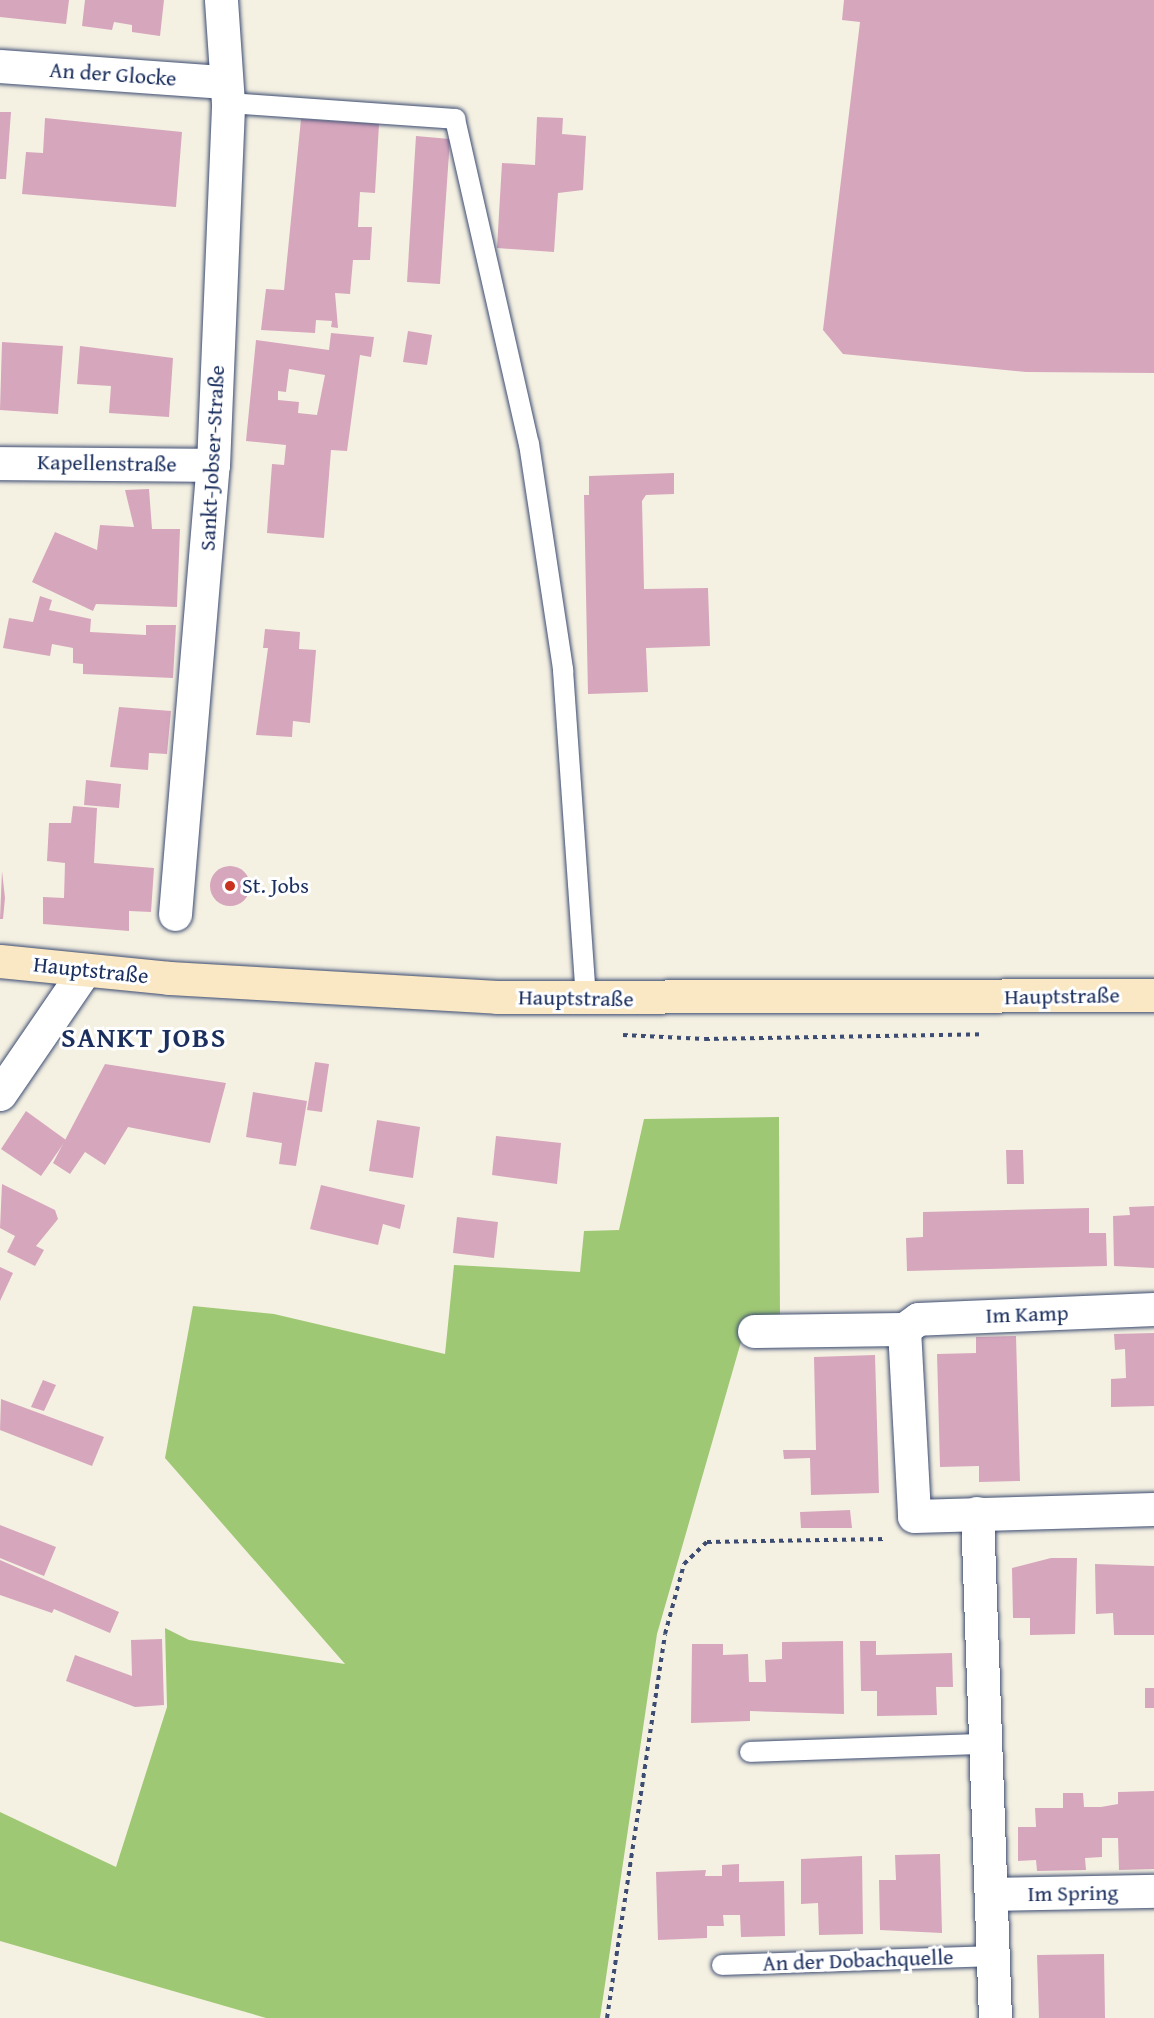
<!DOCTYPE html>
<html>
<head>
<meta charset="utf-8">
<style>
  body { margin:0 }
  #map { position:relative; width:1154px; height:2018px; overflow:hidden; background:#f5f1e2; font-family:"Gentium Book Plus",serif }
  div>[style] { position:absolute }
  .green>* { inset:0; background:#9fc874 }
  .building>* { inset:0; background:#d6a6bd }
  .round { border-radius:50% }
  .path>* { height:4px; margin-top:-2px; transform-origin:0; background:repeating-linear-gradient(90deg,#3c4c72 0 4.5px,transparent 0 9px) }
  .roads { filter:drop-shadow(0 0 2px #3c4c72) drop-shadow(0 0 2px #3c4c72) }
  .service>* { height:20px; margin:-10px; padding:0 10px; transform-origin:10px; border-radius:10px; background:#fff }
  .minor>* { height:33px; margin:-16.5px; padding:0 16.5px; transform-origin:16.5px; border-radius:16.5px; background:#fff }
  .secondary>* { height:33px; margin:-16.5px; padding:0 16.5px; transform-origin:16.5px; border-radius:16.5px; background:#fae7c3 }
  .dots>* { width:16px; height:16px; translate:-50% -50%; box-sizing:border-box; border:3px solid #fff; border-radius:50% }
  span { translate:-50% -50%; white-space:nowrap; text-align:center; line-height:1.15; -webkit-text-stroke:6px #fff; paint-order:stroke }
  .street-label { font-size:22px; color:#1b2f5e }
  .poi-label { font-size:22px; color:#1b2f5e }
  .left { translate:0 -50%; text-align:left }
  .district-label { font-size:28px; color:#1b2f5e; font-weight:700; letter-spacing:1.5px }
</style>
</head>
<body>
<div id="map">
  <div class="green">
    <i style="clip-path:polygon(779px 1117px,780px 1318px,747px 1321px,657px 1634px,600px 2018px,266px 2018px,0 1941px,0 1812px,116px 1867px,167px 1707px,165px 1628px,189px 1640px,345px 1664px,165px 1458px,193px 1306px,274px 1314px,445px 1354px,454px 1265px,580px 1272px,584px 1231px,619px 1230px,644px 1119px)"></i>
  </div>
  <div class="building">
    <i style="clip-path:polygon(0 0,69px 0,66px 24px,0 17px)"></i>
    <i style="clip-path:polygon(85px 0,164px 0,160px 36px,132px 32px,132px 25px,114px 22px,112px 30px,82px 26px)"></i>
    <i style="clip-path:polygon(844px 0,1154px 0,1154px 373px,1026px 372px,843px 354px,823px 330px,860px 22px,842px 20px)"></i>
    <i style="clip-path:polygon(0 112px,11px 112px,6px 179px,0 179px)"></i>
    <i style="clip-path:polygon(537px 117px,563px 118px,562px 134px,586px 136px,583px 190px,558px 193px,554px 252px,497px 248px,502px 163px,535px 165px)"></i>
    <i style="clip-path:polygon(45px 118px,182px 132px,176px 207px,22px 194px,26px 152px,43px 153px)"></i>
    <i style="clip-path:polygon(301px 119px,379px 124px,375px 193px,360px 192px,358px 227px,372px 227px,370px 260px,353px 260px,350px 294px,335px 293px,338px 328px,331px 327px,332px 321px,316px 320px,315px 333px,261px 330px,266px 289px,284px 290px)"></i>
    <i style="clip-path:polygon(416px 136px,450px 139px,440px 284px,407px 282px)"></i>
    <i style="clip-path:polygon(408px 331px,432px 335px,427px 365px,403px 362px)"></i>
    <i style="clip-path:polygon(evenodd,331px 333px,374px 337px,371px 357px,360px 355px,347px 451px,331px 450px,324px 538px,267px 533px,272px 464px,284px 465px,286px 445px,246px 441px,256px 340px,329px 350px,331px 333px,289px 369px,325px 375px,317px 415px,298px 413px,299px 402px,278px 400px,278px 391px,286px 392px,289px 369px)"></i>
    <i style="clip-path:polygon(2px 342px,63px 346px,58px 414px,0 410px)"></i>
    <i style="clip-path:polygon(80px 346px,173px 358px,169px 417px,109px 413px,111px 386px,77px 384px)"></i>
    <i style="clip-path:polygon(674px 473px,674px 494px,646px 495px,642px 501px,644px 589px,708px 588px,710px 646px,646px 648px,648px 692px,588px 694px,584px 495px,589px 495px,589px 476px)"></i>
    <i style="clip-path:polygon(149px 489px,152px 529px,180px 529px,177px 607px,96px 604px,93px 611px,32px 582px,55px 532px,97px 550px,100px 525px,134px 527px,125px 490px)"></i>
    <i style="clip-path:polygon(40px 596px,52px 600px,49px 610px,91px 619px,90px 632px,146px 635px,146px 625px,176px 625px,173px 678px,83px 674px,83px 664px,73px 663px,73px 648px,52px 644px,50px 656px,3px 648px,9px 618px,33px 622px)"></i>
    <i style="clip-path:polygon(265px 629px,300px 632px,299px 649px,316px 650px,310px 723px,293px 721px,292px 737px,256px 735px,268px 648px,263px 648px)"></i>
    <i style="clip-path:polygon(119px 707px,171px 711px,167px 754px,149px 753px,148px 770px,110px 767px)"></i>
    <i style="clip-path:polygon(86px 780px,121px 784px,119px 808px,84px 805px)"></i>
    <i style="clip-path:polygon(73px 806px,97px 808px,94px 863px,154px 868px,151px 912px,129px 911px,129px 931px,43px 924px,43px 897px,64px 898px,65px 863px,47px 861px,49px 823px,71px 823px)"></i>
    <i class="round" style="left:210px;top:866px;width:40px;height:40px"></i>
    <i style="clip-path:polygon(2px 871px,5px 898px,3px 919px,0 919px)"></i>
    <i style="clip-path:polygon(315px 1062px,329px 1064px,322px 1112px,307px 1110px)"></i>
    <i style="clip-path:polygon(105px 1064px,226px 1083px,210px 1143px,128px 1127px,105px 1165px,85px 1152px,70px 1174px,53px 1163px)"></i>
    <i style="clip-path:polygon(253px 1092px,307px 1101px,296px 1166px,279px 1164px,282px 1143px,246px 1137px)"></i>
    <i style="clip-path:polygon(26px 1111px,66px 1140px,41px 1176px,1px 1149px)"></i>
    <i style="clip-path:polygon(377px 1120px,420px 1127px,413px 1178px,369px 1171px)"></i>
    <i style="clip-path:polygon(496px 1136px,561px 1143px,557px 1184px,492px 1175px)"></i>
    <i style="clip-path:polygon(1006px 1150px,1023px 1150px,1024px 1184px,1007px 1184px)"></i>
    <i style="clip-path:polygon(2px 1184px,55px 1210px,58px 1219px,36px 1246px,44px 1250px,35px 1266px,7px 1252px,15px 1236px,0 1228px)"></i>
    <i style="clip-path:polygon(321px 1185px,405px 1205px,400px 1229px,383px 1224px,378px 1245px,310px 1229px)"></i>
    <i style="clip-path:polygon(1154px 1206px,1154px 1268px,1114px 1266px,1113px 1216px,1130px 1215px,1129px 1207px)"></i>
    <i style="clip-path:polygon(1089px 1208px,1089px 1233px,1106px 1233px,1107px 1266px,907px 1271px,906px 1238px,923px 1237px,923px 1212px)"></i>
    <i style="clip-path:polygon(457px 1217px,498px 1222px,494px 1258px,453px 1253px)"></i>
    <i style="clip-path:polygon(0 1267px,13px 1273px,0 1301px)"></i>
    <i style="clip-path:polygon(1154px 1333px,1154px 1406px,1111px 1407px,1111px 1379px,1126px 1378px,1125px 1349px,1115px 1350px,1114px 1334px)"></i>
    <i style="clip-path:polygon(1016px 1336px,1020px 1481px,979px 1482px,979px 1466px,940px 1467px,937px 1354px,976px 1353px,976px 1337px)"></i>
    <i style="clip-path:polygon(875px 1355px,879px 1493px,811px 1495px,810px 1458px,784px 1459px,783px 1450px,816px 1450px,814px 1357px)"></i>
    <i style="clip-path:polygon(43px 1380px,56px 1385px,44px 1411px,31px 1407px)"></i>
    <i style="clip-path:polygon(1px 1399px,104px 1437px,92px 1466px,0 1430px)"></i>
    <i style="clip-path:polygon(850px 1510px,852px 1528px,801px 1528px,800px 1512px)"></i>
    <i style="clip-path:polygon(0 1525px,56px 1547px,44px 1576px,0 1558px)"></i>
    <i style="clip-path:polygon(1051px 1558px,1077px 1558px,1075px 1634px,1030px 1635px,1030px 1618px,1013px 1618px,1012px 1568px)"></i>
    <i style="clip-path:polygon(0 1560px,119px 1612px,110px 1633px,54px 1609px,52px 1613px,0 1595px)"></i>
    <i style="clip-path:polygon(1095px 1564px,1154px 1566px,1154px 1635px,1114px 1635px,1113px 1613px,1096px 1614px)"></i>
    <i style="clip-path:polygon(162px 1639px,164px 1705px,135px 1707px,66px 1681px,75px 1655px,132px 1676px,131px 1640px)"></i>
    <i style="clip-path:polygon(843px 1641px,844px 1714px,750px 1711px,750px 1721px,691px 1723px,692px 1644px,723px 1644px,723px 1655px,748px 1654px,749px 1682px,766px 1682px,765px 1660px,782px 1659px,782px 1642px)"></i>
    <i style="clip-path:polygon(860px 1641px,876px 1641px,876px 1655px,952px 1653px,953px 1687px,936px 1687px,937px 1715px,877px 1716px,877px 1691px,861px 1691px)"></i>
    <i style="clip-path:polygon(1145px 1688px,1154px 1688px,1154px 1708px,1145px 1708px)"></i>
    <i style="clip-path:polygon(1154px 1791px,1154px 1869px,1119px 1870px,1118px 1838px,1102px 1838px,1102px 1857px,1085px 1858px,1086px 1870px,1037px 1871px,1036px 1860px,1018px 1861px,1018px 1827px,1036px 1827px,1035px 1808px,1063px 1808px,1063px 1793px,1083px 1793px,1084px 1807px,1101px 1807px,1118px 1804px,1118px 1792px)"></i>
    <i style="clip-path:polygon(940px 1854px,942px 1933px,880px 1930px,879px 1880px,896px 1880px,895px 1855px)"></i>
    <i style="clip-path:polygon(862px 1856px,863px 1934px,819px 1935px,818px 1903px,801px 1904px,801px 1859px)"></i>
    <i style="clip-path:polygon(739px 1864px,739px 1882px,784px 1881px,785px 1936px,741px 1937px,740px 1915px,723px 1915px,724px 1926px,707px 1926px,707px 1938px,658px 1940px,656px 1872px,706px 1870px,705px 1876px,722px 1876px,722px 1865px)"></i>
    <i style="clip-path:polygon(1104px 1954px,1105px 2018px,1039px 2018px,1037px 1955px)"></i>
  </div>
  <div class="path">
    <i style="left:623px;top:1035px;width:82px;rotate:2.8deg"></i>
    <i style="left:705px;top:1039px;width:279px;rotate:-1deg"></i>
    <i style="left:607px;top:2018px;width:388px;rotate:-81.4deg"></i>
    <i style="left:665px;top:1634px;width:73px;rotate:-74.8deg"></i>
    <i style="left:684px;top:1564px;width:32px;rotate:-44deg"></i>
    <i style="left:707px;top:1542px;width:179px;rotate:-1deg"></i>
  </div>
  <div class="roads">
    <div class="service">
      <i style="left:228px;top:103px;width:228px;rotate:4deg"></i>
      <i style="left:455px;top:119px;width:333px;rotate:77.2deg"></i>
      <i style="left:529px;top:444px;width:229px;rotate:81.4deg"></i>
      <i style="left:563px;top:670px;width:330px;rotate:86deg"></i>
      <i style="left:750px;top:1752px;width:234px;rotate:-2deg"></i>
      <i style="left:722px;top:1965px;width:272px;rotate:-1.9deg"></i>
    </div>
    <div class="minor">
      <i style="left:0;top:66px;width:226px;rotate:4.1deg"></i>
      <i style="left:0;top:463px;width:213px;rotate:0.5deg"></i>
      <i style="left:175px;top:914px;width:451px;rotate:-85.2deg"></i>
      <i style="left:213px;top:465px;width:362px;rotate:-87.6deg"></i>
      <i style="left:228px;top:103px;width:103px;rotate:-93.9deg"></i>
      <i style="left:0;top:1094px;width:150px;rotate:-55.6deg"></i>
      <i style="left:1154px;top:1309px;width:236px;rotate:177.6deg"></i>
      <i style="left:918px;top:1319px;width:17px;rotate:144deg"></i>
      <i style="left:904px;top:1329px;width:187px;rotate:86.9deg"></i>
      <i style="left:914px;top:1516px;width:240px;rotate:-1.7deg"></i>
      <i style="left:754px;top:1331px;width:150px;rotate:-0.8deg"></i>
      <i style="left:977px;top:1513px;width:505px;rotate:87.96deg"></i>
      <i style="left:992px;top:1894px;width:162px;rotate:-1.1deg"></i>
    </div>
    <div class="secondary">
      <i style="left:0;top:961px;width:170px;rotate:5.7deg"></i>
      <i style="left:169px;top:978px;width:329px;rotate:3.3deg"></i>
      <i style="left:497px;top:997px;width:657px;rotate:-0.17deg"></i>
    </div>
  </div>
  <div class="dots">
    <i style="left:230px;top:886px;background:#c8321e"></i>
  </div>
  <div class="street-label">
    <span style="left:113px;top:74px;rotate:4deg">An der Glocke</span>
    <span style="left:212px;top:458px;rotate:-87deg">Sankt-Jobser-Straße</span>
    <span style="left:107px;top:463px;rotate:1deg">Kapellenstraße</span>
    <span style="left:91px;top:970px;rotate:6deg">Hauptstraße</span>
    <span style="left:1062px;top:996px;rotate:-1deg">Hauptstraße</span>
    <span style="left:576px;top:998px;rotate:1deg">Hauptstraße</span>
    <span style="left:1027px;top:1314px;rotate:-2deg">Im Kamp</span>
    <span style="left:1073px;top:1893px;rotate:-1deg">Im Spring</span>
    <span style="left:858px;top:1960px;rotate:-2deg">An der Dobachquelle</span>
  </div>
  <div class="poi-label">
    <span class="left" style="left:242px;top:886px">St. Jobs</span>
  </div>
  <div class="district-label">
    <span style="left:144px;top:1037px">SANKT JOBS</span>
  </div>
</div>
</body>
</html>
